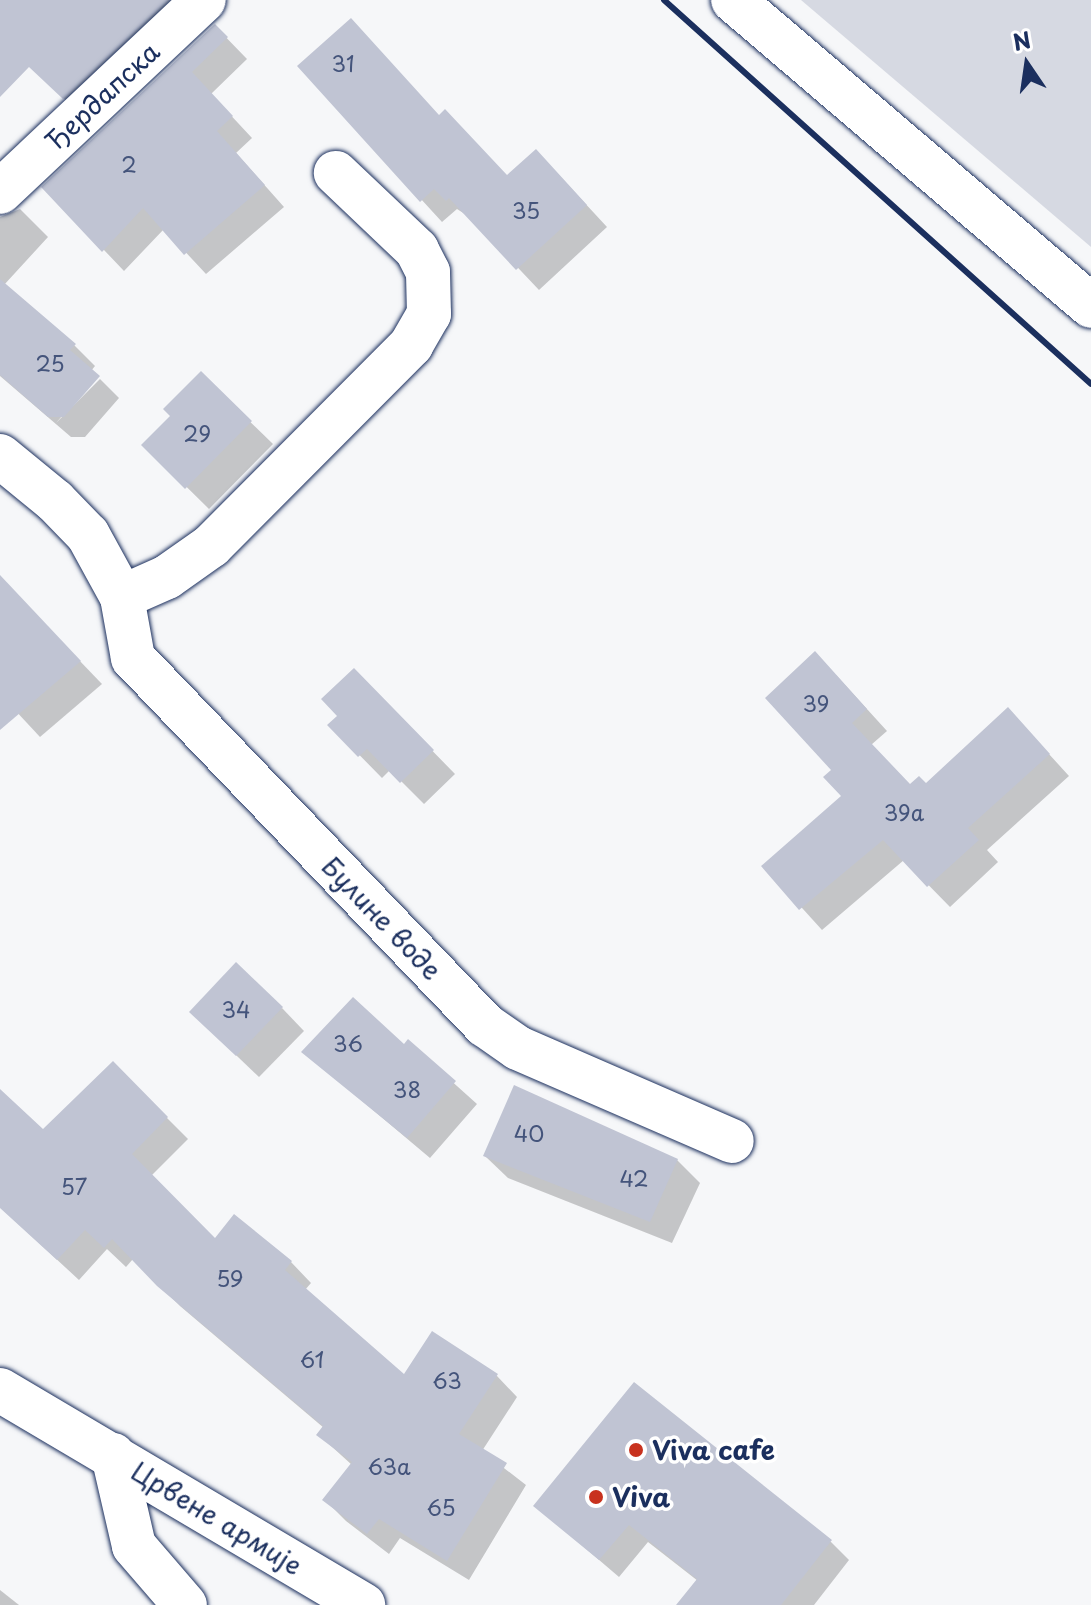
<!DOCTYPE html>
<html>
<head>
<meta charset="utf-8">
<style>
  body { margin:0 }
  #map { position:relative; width:1091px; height:1605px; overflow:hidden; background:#f6f7f9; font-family:"Playpen Sans",sans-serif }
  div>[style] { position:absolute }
  .green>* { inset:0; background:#d6d9e2 }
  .shadow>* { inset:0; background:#0003 }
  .building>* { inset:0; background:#c0c4d3 }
  .roads { filter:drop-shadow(0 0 2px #1b2f5e) drop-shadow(0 0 2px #1b2f5e) }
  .minor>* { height:44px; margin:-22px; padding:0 22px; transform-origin:22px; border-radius:22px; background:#fff }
  .secondary>* { height:44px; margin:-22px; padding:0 22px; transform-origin:22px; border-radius:22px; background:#fff }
  .rail>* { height:6px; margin:-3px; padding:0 3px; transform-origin:3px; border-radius:3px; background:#1b2f5e }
  .dots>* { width:22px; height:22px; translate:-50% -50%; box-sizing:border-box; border:4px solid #fff; border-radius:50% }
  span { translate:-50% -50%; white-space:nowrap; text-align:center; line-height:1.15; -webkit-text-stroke:7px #fff; paint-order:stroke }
  .number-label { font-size:22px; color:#44547b }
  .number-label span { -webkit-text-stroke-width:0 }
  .street-label { font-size:26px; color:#1b2f5e }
  .poi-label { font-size:26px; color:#1b2f5e; font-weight:700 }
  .left { translate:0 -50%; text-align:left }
  .north { position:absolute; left:987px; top:24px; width:80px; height:80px; -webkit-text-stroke:6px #fff; paint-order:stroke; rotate:347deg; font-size:22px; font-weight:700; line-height:32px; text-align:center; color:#1b2f5e }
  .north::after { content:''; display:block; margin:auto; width:28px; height:36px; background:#1b2f5e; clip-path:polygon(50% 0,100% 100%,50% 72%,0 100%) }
</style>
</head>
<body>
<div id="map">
  <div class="green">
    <i style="clip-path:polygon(801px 0,1091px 0,1091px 247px)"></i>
  </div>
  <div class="shadow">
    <i style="clip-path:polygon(74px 0,204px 0,86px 119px,43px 79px)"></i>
    <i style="clip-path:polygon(215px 26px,247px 59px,211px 94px,252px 138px,236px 153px,284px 207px,206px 274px,164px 229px,124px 271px,44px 187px)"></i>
    <i style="clip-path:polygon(300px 67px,440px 117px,508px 178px,557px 173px,607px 227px,539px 290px,471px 218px,457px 209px,442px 222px)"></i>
    <i style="clip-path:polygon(20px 209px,48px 237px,4px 285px,74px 345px,95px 366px,91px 371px,97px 376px,56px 423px,100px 379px,119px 398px,85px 437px,71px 437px,0 376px,0 217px)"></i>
    <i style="clip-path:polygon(201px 374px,273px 444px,209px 509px,144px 445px,173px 416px)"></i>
    <i style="clip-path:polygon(0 587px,26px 605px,102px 684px,40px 737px,0 694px)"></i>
    <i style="clip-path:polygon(836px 675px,887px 731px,871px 745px,910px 786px,926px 786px,1028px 731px,1069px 776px,987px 850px,998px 862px,950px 907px,904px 860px,822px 930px,764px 866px,844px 796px,834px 770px)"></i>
    <i style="clip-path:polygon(376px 693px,455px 774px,424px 804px,390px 770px,382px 778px,330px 725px)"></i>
    <i style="clip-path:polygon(282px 1008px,304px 1031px,259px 1077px,214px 1034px)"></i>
    <i style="clip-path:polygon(408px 1042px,477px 1104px,430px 1158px,304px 1052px,404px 1046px)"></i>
    <i style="clip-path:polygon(113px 1064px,188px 1139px,151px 1176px,215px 1241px,291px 1262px,311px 1283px,305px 1290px,405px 1377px,497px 1376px,517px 1397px,482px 1451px,526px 1485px,469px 1580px,400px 1538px,389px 1554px,346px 1521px,325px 1500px,352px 1465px,319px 1435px,324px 1428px,180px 1306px,133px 1259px,126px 1267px,107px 1249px,79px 1280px,0 1207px,0 1092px,43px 1131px)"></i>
    <i style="clip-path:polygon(485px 1156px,677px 1160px,700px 1183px,672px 1243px,508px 1178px)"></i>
    <i style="clip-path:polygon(536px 1506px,831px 1542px,849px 1560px,814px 1605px,679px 1605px,698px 1581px,648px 1542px,619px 1577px)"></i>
    <i style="clip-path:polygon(0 1590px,19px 1605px,0 1605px)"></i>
  </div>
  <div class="building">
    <i style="clip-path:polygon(0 0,168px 0,63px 99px,29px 67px,0 97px)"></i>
    <i style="clip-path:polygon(351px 18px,439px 115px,445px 109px,507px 175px,536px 149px,587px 205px,516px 270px,449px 198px,446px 201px,434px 189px,420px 202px,297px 66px)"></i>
    <i style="clip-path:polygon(215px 24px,228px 37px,192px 72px,233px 116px,217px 131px,265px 185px,184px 255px,143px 208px,102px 252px,41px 187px)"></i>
    <i style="clip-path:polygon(0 279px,76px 344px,70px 350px,100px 376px,64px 417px,48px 417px,0 375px)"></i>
    <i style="clip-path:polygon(201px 371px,252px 421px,185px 489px,141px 445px,170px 416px,163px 409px)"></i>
    <i style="clip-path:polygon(0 575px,81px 661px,0 730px)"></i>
    <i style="clip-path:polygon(815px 651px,867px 709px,852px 723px,910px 784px,919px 776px,926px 783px,1008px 707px,1050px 754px,968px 828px,979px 840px,927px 887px,883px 840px,799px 910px,761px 866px,841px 796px,823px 777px,831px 770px,765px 698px)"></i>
    <i style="clip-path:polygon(354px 668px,434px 750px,400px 783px,367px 749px,358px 757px,327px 725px,337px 716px,321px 699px)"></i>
    <i style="clip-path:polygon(236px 962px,283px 1007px,236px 1056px,189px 1012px)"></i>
    <i style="clip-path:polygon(353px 997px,404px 1044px,408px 1039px,456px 1081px,407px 1138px,301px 1052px)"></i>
    <i style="clip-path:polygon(113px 1061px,168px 1117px,132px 1154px,215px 1238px,234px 1214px,292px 1261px,285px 1270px,404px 1374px,432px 1331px,498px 1374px,459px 1434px,507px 1463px,447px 1561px,379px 1519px,367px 1534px,322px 1500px,352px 1462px,316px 1435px,323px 1426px,157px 1286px,112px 1239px,104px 1248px,85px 1230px,57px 1260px,0 1208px,0 1089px,43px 1129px)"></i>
    <i style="clip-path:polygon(514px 1085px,678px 1159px,650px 1222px,483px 1156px)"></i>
    <i style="clip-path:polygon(634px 1382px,832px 1540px,781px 1605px,676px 1605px,697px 1579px,629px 1525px,599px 1560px,533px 1506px)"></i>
  </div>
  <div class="roads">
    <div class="minor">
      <i style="left:733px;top:0;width:471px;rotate:40.5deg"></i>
      <i style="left:0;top:192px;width:280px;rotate:-43.3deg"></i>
      <i style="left:0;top:456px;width:71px;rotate:39.3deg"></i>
      <i style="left:55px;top:501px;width:47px;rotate:45.9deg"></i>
      <i style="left:88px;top:535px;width:71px;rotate:61.3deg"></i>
      <i style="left:122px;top:597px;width:62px;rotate:79.8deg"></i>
      <i style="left:133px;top:658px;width:509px;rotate:46.2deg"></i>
      <i style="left:485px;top:1025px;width:40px;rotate:34.9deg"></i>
      <i style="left:518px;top:1048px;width:233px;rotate:23.5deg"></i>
      <i style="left:122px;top:597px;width:49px;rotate:-24deg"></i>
      <i style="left:167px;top:577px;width:54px;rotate:-35.2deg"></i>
      <i style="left:211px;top:546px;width:284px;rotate:-45.1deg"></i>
      <i style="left:411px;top:345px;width:36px;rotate:-60deg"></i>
      <i style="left:429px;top:314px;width:42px;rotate:-91.4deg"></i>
      <i style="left:428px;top:272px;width:25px;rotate:-117deg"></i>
      <i style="left:417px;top:250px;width:112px;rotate:-136.5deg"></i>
      <i style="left:113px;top:1455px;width:93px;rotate:77deg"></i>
      <i style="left:134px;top:1546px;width:78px;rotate:49.2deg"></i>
    </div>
    <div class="secondary">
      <i style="left:0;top:1390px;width:422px;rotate:30.6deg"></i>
    </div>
  </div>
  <div class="rail">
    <i style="left:664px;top:0;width:574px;rotate:41.96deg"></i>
  </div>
  <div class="dots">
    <i style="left:636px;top:1450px;background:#c8321e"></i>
    <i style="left:596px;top:1497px;background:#c8321e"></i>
  </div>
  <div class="number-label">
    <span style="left:343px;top:63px">31</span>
    <span style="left:129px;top:164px">2</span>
    <span style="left:526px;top:210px">35</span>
    <span style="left:50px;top:363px">25</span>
    <span style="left:197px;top:433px">29</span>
    <span style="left:816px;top:703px">39</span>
    <span style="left:904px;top:812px">39a</span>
    <span style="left:236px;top:1009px">34</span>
    <span style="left:348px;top:1043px">36</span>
    <span style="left:407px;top:1089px">38</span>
    <span style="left:529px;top:1133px">40</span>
    <span style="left:634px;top:1178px">42</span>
    <span style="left:74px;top:1186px">57</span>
    <span style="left:230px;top:1278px">59</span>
    <span style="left:312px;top:1359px">61</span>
    <span style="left:447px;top:1380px">63</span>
    <span style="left:389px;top:1466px">63a</span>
    <span style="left:441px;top:1507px">65</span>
  </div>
  <div class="street-label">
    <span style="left:102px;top:96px;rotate:-43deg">Ђердапска</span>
    <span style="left:382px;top:918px;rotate:46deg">Булине воде</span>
    <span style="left:217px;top:1518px;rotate:31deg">Црвене армије</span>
  </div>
  <div class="poi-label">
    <span class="left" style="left:652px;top:1450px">Viva cafe</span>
    <span class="left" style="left:612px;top:1497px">Viva</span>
  </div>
  <div class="north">N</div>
</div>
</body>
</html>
